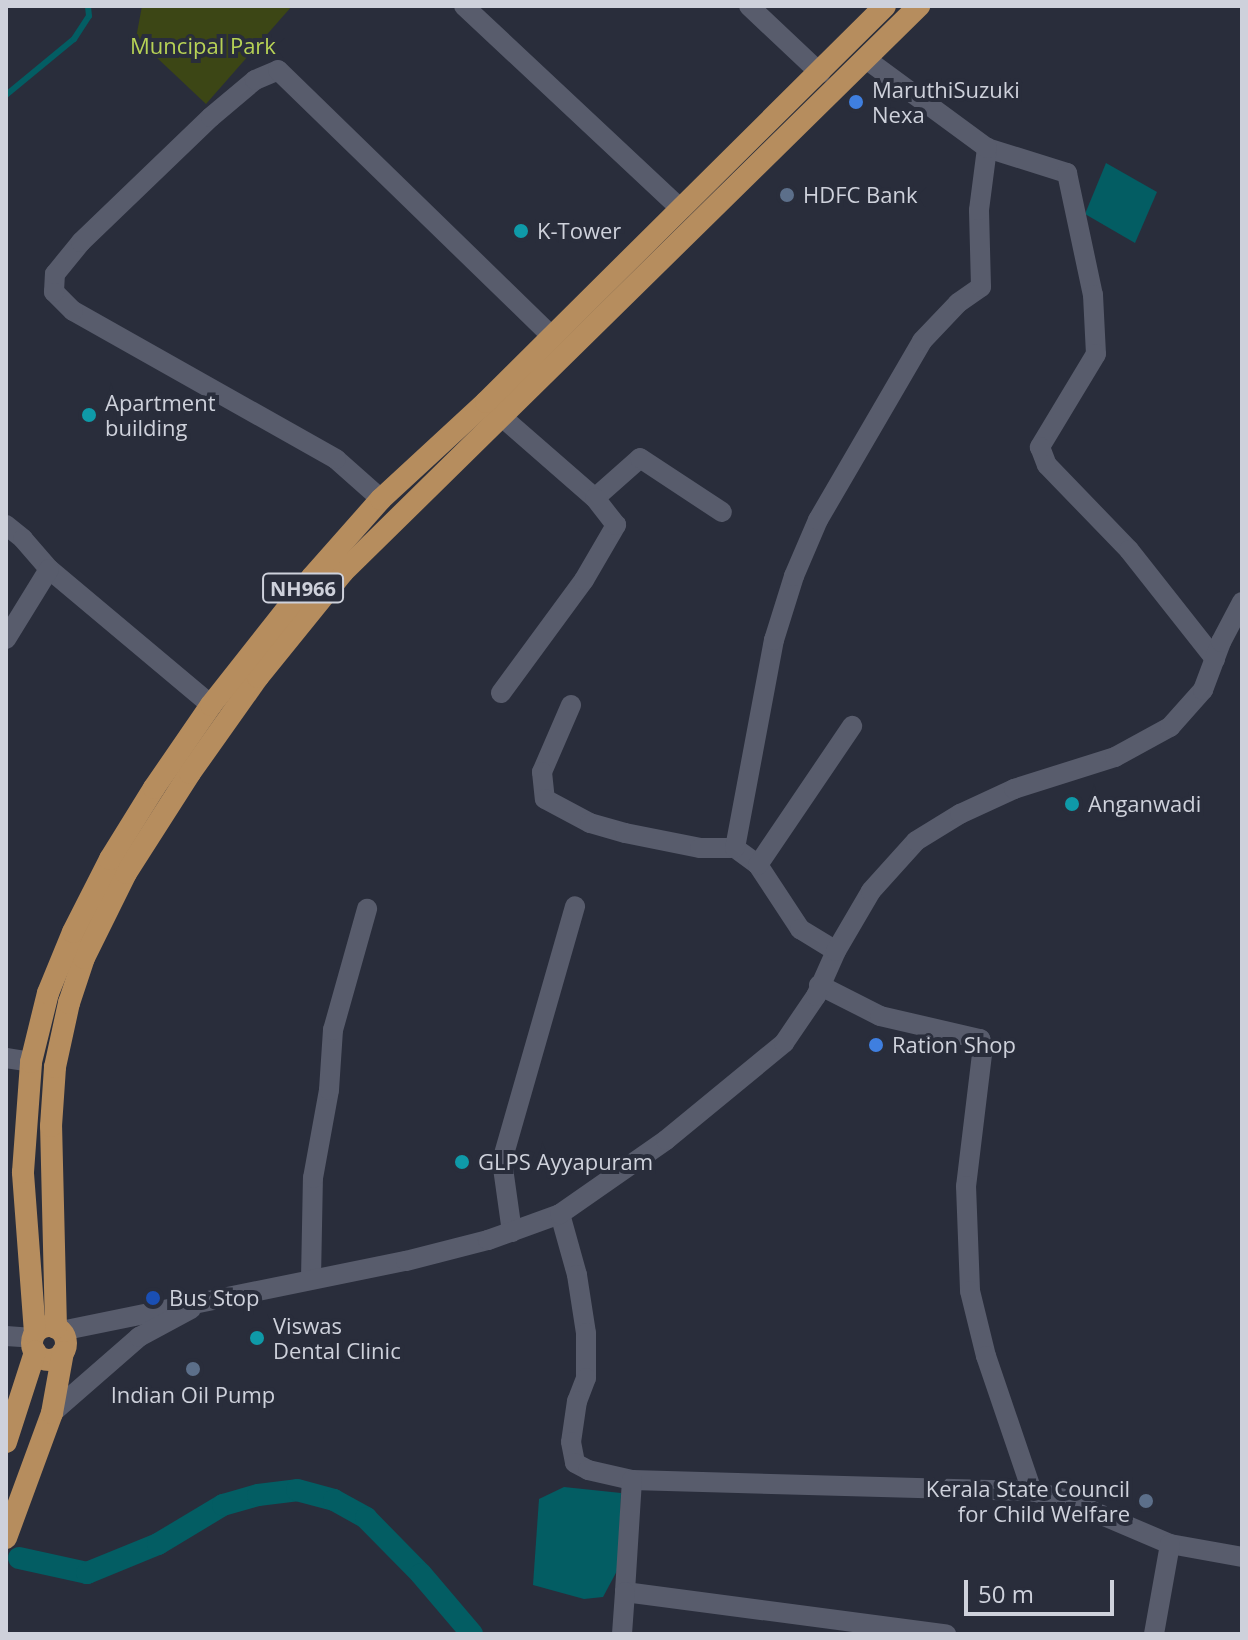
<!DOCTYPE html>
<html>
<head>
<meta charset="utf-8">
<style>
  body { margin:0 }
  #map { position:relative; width:1248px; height:1640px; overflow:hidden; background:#292d3b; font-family:"Open Sans",sans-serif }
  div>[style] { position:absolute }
  .green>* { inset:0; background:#3c4615 }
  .water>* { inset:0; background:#035d63 }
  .stream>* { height:6px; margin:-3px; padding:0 3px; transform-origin:3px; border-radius:3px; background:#035d63 }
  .canal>* { height:22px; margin:-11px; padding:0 11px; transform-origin:11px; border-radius:11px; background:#035d63 }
  .minor>* { height:20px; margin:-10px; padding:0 10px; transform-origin:10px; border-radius:10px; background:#585c6c }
  .tertiary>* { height:20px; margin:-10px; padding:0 10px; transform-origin:10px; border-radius:10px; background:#585c6c }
  .secondary>* { height:20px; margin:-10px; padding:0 10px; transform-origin:10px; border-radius:10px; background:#585c6c }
  .trunk>* { height:22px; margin:-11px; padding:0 11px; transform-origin:11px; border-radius:11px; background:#b68d5e }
  .trunk>.ring { margin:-11px; padding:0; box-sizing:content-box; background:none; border:22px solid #b68d5e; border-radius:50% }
  .dots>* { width:22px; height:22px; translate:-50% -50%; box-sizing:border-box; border:4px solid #292d3b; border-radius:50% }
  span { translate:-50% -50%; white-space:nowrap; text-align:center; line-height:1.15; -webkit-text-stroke:8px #292d3b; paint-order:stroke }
  .shield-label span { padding:2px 6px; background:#292d3b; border:2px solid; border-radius:6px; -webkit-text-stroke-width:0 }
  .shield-label { font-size:20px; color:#ced1db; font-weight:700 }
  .park-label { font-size:22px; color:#b7d256 }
  .poi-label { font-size:22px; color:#ced1db }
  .left { translate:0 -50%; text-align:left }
  .right { translate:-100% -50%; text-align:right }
  .frame { position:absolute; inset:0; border:8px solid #ced1db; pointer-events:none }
  .scale { position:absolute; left:964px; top:1580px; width:150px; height:36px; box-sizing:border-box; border:4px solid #ced1db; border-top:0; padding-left:10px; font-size:24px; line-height:28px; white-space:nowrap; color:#ced1db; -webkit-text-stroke:6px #292d3b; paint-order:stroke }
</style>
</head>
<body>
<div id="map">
  <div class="green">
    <i style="clip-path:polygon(142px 6px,292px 6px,206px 104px,136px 38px)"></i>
  </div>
  <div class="water">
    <i style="clip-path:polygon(1106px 163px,1157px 192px,1135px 243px,1085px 214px)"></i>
    <i style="clip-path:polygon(564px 1487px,621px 1493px,618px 1569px,603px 1597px,584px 1599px,533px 1585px,539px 1499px)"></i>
  </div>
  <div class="stream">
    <i style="left:6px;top:95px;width:88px;rotate:-39.5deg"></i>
    <i style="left:74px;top:39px;width:27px;rotate:-57deg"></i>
    <i style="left:89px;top:16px;width:10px;rotate:-96deg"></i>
  </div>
  <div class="canal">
    <i style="left:19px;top:1558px;width:70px;rotate:12.4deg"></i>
    <i style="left:87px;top:1573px;width:77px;rotate:-22.2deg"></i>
    <i style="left:158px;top:1544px;width:76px;rotate:-31deg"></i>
    <i style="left:223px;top:1505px;width:36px;rotate:-16deg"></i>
    <i style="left:258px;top:1495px;width:39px;rotate:-7deg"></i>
    <i style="left:297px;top:1490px;width:38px;rotate:15deg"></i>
    <i style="left:334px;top:1500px;width:37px;rotate:29deg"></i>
    <i style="left:366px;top:1518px;width:78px;rotate:45.5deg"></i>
    <i style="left:421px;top:1574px;width:79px;rotate:49.6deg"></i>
  </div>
  <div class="minor">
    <i style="left:464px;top:6px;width:297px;rotate:43.1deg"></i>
    <i style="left:749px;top:6px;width:98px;rotate:43.3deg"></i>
    <i style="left:987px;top:148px;width:84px;rotate:17.4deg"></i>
    <i style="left:1067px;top:173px;width:125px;rotate:78deg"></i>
    <i style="left:1093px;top:295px;width:59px;rotate:87.1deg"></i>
    <i style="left:1096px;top:354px;width:109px;rotate:121.1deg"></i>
    <i style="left:1040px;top:447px;width:19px;rotate:69deg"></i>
    <i style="left:1047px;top:465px;width:118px;rotate:46deg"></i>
    <i style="left:1129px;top:550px;width:139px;rotate:51.7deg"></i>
    <i style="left:502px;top:417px;width:123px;rotate:41.1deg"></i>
    <i style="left:595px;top:498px;width:60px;rotate:-41.6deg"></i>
    <i style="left:640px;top:458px;width:98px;rotate:33.4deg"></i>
    <i style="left:381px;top:499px;width:60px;rotate:-138.4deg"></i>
    <i style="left:336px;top:459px;width:302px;rotate:-150.6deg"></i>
    <i style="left:73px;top:311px;width:27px;rotate:-135deg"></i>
    <i style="left:54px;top:292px;width:18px;rotate:-87deg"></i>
    <i style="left:55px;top:274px;width:41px;rotate:-50.9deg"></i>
    <i style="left:81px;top:242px;width:180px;rotate:-43.9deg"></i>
    <i style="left:211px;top:117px;width:57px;rotate:-40.1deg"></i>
    <i style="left:255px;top:80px;width:25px;rotate:-23deg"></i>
    <i style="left:278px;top:70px;width:382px;rotate:44.2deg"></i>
    <i style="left:6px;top:525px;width:22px;rotate:39deg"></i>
    <i style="left:23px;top:539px;width:40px;rotate:49deg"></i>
    <i style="left:49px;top:569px;width:212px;rotate:40deg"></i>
    <i style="left:6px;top:639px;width:82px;rotate:-58.4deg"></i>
    <i style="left:501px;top:693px;width:140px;rotate:-53.7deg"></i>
    <i style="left:584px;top:580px;width:64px;rotate:-59.8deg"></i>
    <i style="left:616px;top:525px;width:34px;rotate:-128deg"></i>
    <i style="left:571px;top:705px;width:73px;rotate:113.4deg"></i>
    <i style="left:542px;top:772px;width:27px;rotate:84deg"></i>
    <i style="left:545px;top:799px;width:51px;rotate:28.1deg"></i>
    <i style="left:590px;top:823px;width:36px;rotate:16deg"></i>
    <i style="left:625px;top:833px;width:76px;rotate:11.3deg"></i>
    <i style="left:700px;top:848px;width:35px"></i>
    <i style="left:735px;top:848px;width:29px;rotate:36deg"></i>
    <i style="left:758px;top:865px;width:77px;rotate:56.7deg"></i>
    <i style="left:800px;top:929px;width:42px;rotate:31.4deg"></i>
    <i style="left:735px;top:848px;width:212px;rotate:-79.4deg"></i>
    <i style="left:774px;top:640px;width:67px;rotate:-72.6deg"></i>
    <i style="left:794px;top:576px;width:61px;rotate:-66.8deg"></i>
    <i style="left:818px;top:520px;width:207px;rotate:-59.8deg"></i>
    <i style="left:922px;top:341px;width:52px;rotate:-46.5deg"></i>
    <i style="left:958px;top:303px;width:28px;rotate:-35deg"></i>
    <i style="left:981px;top:287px;width:77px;rotate:-91.5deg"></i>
    <i style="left:979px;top:210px;width:63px;rotate:-82.6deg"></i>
    <i style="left:987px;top:148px;width:149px;rotate:-143.7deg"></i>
    <i style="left:758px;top:865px;width:168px;rotate:-55.9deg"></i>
    <i style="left:819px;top:985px;width:68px;rotate:26.9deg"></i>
    <i style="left:880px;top:1016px;width:103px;rotate:13deg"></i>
    <i style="left:980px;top:1039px;width:8px;rotate:67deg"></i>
    <i style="left:983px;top:1046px;width:141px;rotate:96.9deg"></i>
    <i style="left:966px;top:1186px;width:105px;rotate:87.8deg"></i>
    <i style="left:970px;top:1291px;width:67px;rotate:76.2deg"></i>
    <i style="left:986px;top:1356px;width:143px;rotate:71.2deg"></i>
    <i style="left:6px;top:1058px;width:25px;rotate:9deg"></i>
    <i style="left:560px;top:1214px;width:63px;rotate:74.4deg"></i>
    <i style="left:577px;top:1275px;width:59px;rotate:81.2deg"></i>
    <i style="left:586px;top:1333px;width:45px;rotate:90deg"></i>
    <i style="left:586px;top:1378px;width:25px;rotate:111deg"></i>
    <i style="left:577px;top:1401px;width:41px;rotate:98.3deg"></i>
    <i style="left:571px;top:1442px;width:21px;rotate:79deg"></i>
    <i style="left:575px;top:1463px;width:15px;rotate:28deg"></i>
    <i style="left:588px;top:1470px;width:45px;rotate:12.8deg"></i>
    <i style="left:632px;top:1480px;width:400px;rotate:1.6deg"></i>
    <i style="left:1032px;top:1491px;width:33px;rotate:14deg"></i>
    <i style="left:1064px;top:1499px;width:115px;rotate:23deg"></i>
    <i style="left:1170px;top:1544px;width:73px;rotate:10.2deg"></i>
    <i style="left:512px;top:1232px;width:72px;rotate:-98deg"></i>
    <i style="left:502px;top:1161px;width:265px;rotate:-74deg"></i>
    <i style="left:311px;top:1279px;width:101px;rotate:-88.9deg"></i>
    <i style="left:313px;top:1178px;width:89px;rotate:-79.7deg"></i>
    <i style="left:329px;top:1090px;width:60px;rotate:-86.2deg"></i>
    <i style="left:333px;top:1030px;width:126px;rotate:-74.3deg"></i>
    <i style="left:632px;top:1480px;width:112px;rotate:93.6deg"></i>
    <i style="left:625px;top:1592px;width:324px;rotate:7.5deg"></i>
    <i style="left:622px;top:1634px;width:42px;rotate:-85.9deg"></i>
    <i style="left:1154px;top:1634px;width:91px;rotate:-79.9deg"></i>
  </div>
  <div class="tertiary">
    <i style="left:6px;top:1336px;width:27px;rotate:4deg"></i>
  </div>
  <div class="secondary">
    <i style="left:61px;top:1331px;width:352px;rotate:-11.5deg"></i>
    <i style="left:406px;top:1261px;width:85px;rotate:-14.4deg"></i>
    <i style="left:488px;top:1240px;width:77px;rotate:-19.9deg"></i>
    <i style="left:560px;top:1214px;width:129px;rotate:-34.9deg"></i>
    <i style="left:666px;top:1140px;width:153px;rotate:-39.4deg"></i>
    <i style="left:784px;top:1043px;width:57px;rotate:-55.8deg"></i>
    <i style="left:816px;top:996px;width:49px;rotate:-66deg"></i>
    <i style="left:836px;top:951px;width:69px;rotate:-59.7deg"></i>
    <i style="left:871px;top:891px;width:67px;rotate:-48deg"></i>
    <i style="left:916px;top:841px;width:52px;rotate:-31.5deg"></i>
    <i style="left:960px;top:814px;width:60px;rotate:-24.8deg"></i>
    <i style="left:1014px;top:789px;width:106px;rotate:-17.6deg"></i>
    <i style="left:1115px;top:757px;width:63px;rotate:-28.6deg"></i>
    <i style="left:1170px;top:727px;width:50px;rotate:-48.3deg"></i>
    <i style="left:1203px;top:690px;width:51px;rotate:-69.4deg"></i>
    <i style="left:1221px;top:642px;width:45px;rotate:-62.3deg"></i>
    <i style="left:52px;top:1413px;width:116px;rotate:-41.1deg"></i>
    <i style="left:139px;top:1337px;width:59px;rotate:-28.3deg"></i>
  </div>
  <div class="trunk">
    <i class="ring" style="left:32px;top:1326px;width:12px;height:12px"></i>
    <i style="left:56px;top:1328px;width:202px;rotate:-91.4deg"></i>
    <i style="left:51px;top:1126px;width:59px;rotate:-86.1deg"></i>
    <i style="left:55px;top:1067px;width:66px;rotate:-77.7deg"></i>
    <i style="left:69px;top:1003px;width:47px;rotate:-71.6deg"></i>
    <i style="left:84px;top:958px;width:95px;rotate:-63.7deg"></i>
    <i style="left:126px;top:873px;width:119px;rotate:-57.4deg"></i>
    <i style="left:190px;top:773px;width:118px;rotate:-54.7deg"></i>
    <i style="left:258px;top:677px;width:135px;rotate:-51deg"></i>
    <i style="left:343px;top:572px;width:808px;rotate:-44.5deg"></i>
    <i style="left:35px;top:1333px;width:161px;rotate:-94.3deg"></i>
    <i style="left:23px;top:1172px;width:110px;rotate:-85.8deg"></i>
    <i style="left:31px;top:1062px;width:71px;rotate:-76.2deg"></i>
    <i style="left:48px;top:993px;width:66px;rotate:-67.7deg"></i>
    <i style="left:73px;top:932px;width:82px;rotate:-63.1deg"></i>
    <i style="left:110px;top:859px;width:84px;rotate:-58.2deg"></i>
    <i style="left:154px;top:788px;width:101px;rotate:-55.5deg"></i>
    <i style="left:211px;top:705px;width:163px;rotate:-51.7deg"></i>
    <i style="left:312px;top:577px;width:104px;rotate:-48.5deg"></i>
    <i style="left:381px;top:499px;width:143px;rotate:-42.7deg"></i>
    <i style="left:486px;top:402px;width:562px;rotate:-44.78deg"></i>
    <i style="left:6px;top:1442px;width:95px;rotate:-72.1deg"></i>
    <i style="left:6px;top:1538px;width:133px;rotate:-69.8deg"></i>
    <i style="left:52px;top:1413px;width:62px;rotate:-79.8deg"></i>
  </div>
  <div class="dots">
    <i style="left:856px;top:102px;background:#3f7fe0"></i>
    <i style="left:787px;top:195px;background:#5c6f8a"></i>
    <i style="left:521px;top:231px;background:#0f9aa8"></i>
    <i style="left:89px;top:415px;background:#0f9aa8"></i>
    <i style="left:1072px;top:804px;background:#0f9aa8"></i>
    <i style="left:876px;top:1045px;background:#3f7fe0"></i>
    <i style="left:462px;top:1162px;background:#0f9aa8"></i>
    <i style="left:153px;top:1298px;background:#1a4fb4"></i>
    <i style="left:257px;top:1338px;background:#0f9aa8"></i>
    <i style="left:193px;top:1369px;background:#5c6f8a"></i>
    <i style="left:1146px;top:1501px;background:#5c6f8a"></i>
  </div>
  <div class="shield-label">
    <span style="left:303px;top:588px">NH966</span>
  </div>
  <div class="park-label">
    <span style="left:203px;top:46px">Muncipal Park</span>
  </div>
  <div class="poi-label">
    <span class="left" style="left:872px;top:102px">MaruthiSuzuki<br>Nexa</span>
    <span class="left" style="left:803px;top:195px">HDFC Bank</span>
    <span class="left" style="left:537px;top:231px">K-Tower</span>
    <span class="left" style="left:105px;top:415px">Apartment<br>building</span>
    <span class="left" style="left:1088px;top:804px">Anganwadi</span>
    <span class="left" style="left:892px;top:1045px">Ration Shop</span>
    <span class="left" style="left:478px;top:1162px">GLPS Ayyapuram</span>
    <span class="left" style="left:169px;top:1298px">Bus Stop</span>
    <span class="left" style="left:273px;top:1338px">Viswas<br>Dental Clinic</span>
    <span style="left:193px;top:1395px">Indian Oil Pump</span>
    <span class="right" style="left:1130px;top:1501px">Kerala State Council<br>for Child Welfare</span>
  </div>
  <div class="frame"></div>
  <div class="scale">50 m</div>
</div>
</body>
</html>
